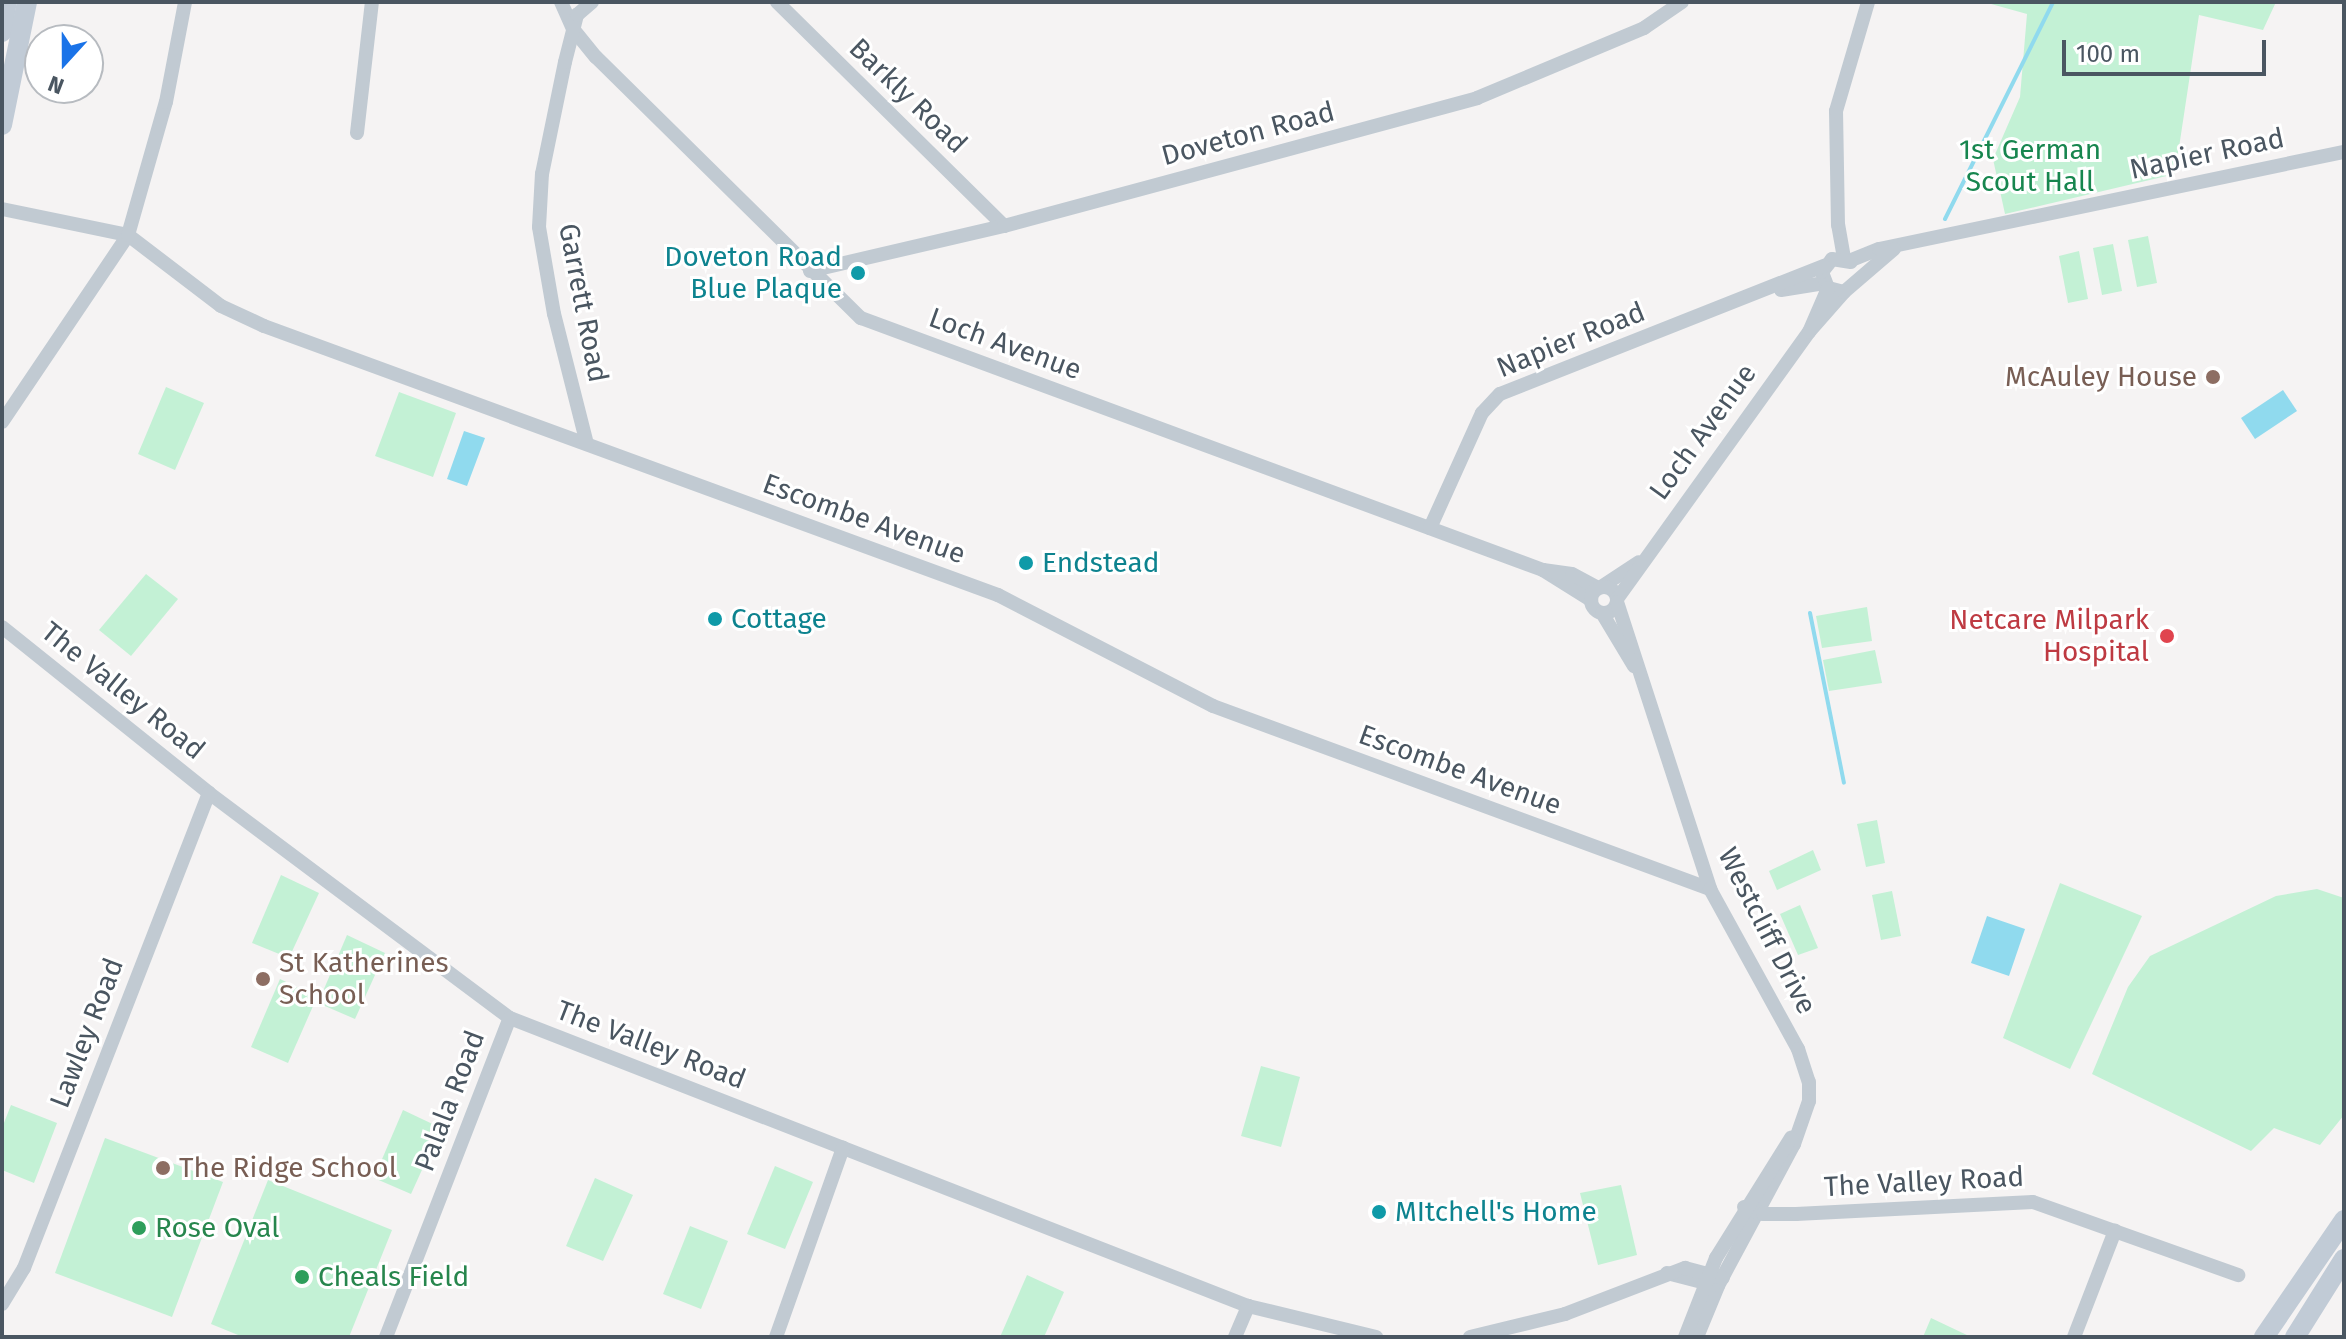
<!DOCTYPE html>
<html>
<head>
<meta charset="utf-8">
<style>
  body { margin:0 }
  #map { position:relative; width:2346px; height:1339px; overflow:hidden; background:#f5f3f3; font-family:"Fira Sans",sans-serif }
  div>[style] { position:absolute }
  .green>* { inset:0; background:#c3f1d5 }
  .water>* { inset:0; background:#90daee }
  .stream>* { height:4px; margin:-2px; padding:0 2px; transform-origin:2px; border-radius:2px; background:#90daee }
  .street>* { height:14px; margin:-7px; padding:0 7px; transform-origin:7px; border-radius:7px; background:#c1cad2 }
  .street>.ring { margin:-7px; padding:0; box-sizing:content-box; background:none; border:14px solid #c1cad2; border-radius:50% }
  .secondary>* { height:20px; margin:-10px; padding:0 10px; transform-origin:10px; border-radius:10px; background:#c1cbd6 }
  .dots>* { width:22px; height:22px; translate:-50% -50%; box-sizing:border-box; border:4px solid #fff; border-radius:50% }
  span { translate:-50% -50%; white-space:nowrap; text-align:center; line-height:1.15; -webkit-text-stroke:6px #fff; paint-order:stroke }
  .street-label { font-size:28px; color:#4a5661 }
  .park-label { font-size:28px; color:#17864f }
  .culture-label { font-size:28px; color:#0d838f }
  .right { translate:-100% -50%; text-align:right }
  .left { translate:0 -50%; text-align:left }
  .education-label { font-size:28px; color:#785e54 }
  .health-label { font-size:28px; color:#be3a42 }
  .leisure-label { font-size:28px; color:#27864d }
  .frame { position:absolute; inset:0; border:4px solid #4a5661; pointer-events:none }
  .north { position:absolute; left:24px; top:24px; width:80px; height:80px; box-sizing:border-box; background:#fff; border:2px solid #b7bbc0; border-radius:50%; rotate:201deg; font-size:22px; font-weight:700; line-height:32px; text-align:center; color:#4a5661 }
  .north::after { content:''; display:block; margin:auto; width:28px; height:36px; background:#1a73e8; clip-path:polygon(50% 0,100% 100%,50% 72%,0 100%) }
  .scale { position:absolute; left:2062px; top:40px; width:204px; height:36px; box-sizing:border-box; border:4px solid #4a5661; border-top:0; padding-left:10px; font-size:24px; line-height:28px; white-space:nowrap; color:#4a5661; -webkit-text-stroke:6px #fff; paint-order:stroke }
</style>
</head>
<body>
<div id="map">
  <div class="green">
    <i style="clip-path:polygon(1984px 2px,2276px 2px,2263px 30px,2199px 15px,2175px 174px,2005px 214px,1993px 159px,2020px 97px,2027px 14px)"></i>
    <i style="clip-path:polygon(2148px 236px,2157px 283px,2137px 287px,2128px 240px)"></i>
    <i style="clip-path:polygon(2113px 244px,2122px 291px,2102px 295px,2093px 248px)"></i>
    <i style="clip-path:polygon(2079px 251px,2088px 299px,2068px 303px,2059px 256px)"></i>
    <i style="clip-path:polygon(166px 387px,204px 403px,175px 470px,138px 454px)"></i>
    <i style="clip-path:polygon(399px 392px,456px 413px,433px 477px,375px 456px)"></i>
    <i style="clip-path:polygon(146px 574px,178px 599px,131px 656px,99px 630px)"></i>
    <i style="clip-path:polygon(1867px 607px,1872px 641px,1822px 648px,1816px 616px)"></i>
    <i style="clip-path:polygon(1875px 650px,1882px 683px,1829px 691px,1823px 660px)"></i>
    <i style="clip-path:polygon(1877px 820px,1885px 863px,1866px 867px,1857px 824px)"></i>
    <i style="clip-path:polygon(1813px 850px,1821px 870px,1777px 890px,1769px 871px)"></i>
    <i style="clip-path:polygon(281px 875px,319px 893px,289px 958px,252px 943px)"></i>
    <i style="clip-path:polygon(2060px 883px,2142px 916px,2070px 1069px,2003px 1038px)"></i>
    <i style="clip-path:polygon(2317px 889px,2344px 898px,2344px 1115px,2320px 1145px,2274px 1128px,2251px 1151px,2092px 1074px,2128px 987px,2150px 956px,2276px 896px)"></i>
    <i style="clip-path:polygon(1892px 891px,1901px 936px,1881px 940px,1872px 895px)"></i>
    <i style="clip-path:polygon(1800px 905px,1818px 948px,1798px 955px,1780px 914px)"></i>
    <i style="clip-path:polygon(347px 935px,385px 953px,355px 1019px,318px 1003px)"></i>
    <i style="clip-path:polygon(280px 979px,317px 997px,288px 1063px,251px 1047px)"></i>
    <i style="clip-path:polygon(1261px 1066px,1300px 1077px,1281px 1147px,1241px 1136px)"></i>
    <i style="clip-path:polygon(11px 1105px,57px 1123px,34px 1183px,2px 1170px,2px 1128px)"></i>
    <i style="clip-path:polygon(403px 1110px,441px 1128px,411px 1194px,374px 1178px)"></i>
    <i style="clip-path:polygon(105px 1138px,223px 1182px,172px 1317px,55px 1273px)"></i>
    <i style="clip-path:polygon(775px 1166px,813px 1182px,785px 1249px,747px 1234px)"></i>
    <i style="clip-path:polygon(595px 1178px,633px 1195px,603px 1261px,566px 1246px)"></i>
    <i style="clip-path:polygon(268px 1180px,392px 1230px,349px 1337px,243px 1337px,211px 1324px)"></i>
    <i style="clip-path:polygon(1621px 1185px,1637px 1255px,1598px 1265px,1580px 1193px)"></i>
    <i style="clip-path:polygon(690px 1226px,728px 1241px,701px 1309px,663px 1294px)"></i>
    <i style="clip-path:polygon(1027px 1275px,1064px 1292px,1044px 1337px,1000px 1337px)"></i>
    <i style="clip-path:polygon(1931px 1318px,1969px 1336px,1969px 1337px,1923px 1337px)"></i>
  </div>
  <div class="water">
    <i style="clip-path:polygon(2283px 390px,2297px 411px,2255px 439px,2241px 418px)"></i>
    <i style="clip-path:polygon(464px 431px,485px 438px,467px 486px,447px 479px)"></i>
    <i style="clip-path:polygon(1987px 916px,2025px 929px,2009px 976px,1971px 963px)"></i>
  </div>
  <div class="stream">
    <i style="left:1945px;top:219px;width:242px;rotate:-63.5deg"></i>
    <i style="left:1810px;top:613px;width:173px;rotate:78.7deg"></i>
  </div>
  <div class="street">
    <i style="left:561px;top:2px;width:30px;rotate:66deg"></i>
    <i style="left:573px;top:29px;width:36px;rotate:51deg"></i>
    <i style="left:596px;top:57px;width:372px;rotate:44.6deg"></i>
    <i style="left:861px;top:318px;width:727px;rotate:20.28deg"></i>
    <i style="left:1543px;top:570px;width:57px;rotate:32deg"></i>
    <i style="left:777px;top:2px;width:319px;rotate:44.6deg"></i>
    <i style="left:357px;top:133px;width:132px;rotate:-83.5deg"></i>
    <i style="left:2px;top:209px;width:129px;rotate:11.7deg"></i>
    <i style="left:128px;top:235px;width:117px;rotate:37.4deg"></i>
    <i style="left:221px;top:306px;width:47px;rotate:24.9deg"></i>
    <i style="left:264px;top:326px;width:782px;rotate:20.13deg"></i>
    <i style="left:998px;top:595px;width:242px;rotate:27.3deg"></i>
    <i style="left:1213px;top:706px;width:530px;rotate:20.21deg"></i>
    <i style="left:1844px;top:258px;width:34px;rotate:-100deg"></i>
    <i style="left:1838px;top:225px;width:114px;rotate:-91deg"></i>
    <i style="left:1836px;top:111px;width:114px;rotate:-73.6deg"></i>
    <i style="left:1849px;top:261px;width:32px;rotate:-22deg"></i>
    <i style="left:1879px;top:249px;width:475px;rotate:-11.8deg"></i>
    <i style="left:810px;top:271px;width:199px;rotate:-13.1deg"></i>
    <i style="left:1004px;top:226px;width:490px;rotate:-15.1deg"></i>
    <i style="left:1477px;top:98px;width:181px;rotate:-22.7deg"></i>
    <i style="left:1644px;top:28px;width:46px;rotate:-34.4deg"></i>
    <i style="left:1781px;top:290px;width:44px;rotate:-9.2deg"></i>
    <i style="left:1844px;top:292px;width:16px;rotate:-166deg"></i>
    <i style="left:1828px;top:288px;width:17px;rotate:-111deg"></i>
    <i style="left:1822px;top:272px;width:16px;rotate:-52deg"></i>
    <i style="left:1832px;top:259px;width:19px;rotate:9deg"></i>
    <i style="left:1809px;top:332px;width:48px;rotate:-66.6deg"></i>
    <i style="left:2px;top:422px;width:225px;rotate:-56deg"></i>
    <i style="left:128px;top:235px;width:138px;rotate:-74.1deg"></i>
    <i style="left:166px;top:102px;width:102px;rotate:-79.2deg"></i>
    <i style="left:587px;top:444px;width:134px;rotate:-104.2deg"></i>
    <i style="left:554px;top:314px;width:88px;rotate:-99.8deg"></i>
    <i style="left:539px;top:227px;width:53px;rotate:-86.8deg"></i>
    <i style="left:542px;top:174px;width:114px;rotate:-78.4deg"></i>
    <i style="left:565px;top:62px;width:49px;rotate:-75.7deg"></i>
    <i style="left:577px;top:15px;width:20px;rotate:-41deg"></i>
    <i style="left:1430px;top:528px;width:126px;rotate:-65.7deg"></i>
    <i style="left:1482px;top:413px;width:26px;rotate:-47deg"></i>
    <i style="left:1500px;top:394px;width:348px;rotate:-21.6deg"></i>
    <i style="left:1543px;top:570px;width:29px;rotate:8deg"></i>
    <i style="left:1572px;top:574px;width:30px;rotate:28deg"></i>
    <i style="left:1601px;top:587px;width:45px;rotate:-33.3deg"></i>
    <i class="ring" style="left:1591px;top:587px;width:12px;height:12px"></i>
    <i style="left:1617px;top:599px;width:329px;rotate:-54.3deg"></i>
    <i style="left:1809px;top:332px;width:53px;rotate:-48.8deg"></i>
    <i style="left:1844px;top:292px;width:66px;rotate:-40.7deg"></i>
    <i style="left:1617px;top:602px;width:302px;rotate:72deg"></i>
    <i style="left:1710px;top:889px;width:183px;rotate:61.2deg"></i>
    <i style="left:1798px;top:1049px;width:35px;rotate:72deg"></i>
    <i style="left:1809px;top:1082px;width:19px;rotate:90deg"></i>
    <i style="left:1809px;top:1101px;width:46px;rotate:109.2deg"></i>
    <i style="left:1794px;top:1144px;width:161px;rotate:118.2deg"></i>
    <i style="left:1718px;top:1286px;width:55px;rotate:112.4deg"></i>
    <i style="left:1602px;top:613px;width:62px;rotate:58.9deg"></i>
    <i style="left:2px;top:627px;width:265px;rotate:38.7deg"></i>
    <i style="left:209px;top:793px;width:376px;rotate:36.8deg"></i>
    <i style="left:510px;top:1018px;width:792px;rotate:21.32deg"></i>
    <i style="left:1248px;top:1306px;width:132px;rotate:13.6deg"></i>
    <i style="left:1744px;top:1207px;width:20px;rotate:20deg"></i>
    <i style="left:1763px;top:1214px;width:33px"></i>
    <i style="left:1796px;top:1214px;width:237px;rotate:-2.9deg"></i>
    <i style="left:2033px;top:1202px;width:218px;rotate:19.6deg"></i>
    <i style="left:1667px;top:1273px;width:48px;rotate:14.6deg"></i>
    <i style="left:2px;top:1304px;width:42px;rotate:-58.6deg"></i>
    <i style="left:24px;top:1268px;width:510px;rotate:-68.72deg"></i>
    <i style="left:386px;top:1337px;width:342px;rotate:-68.8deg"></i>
    <i style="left:776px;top:1337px;width:201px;rotate:-70.5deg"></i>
    <i style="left:1235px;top:1337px;width:34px;rotate:-67deg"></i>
    <i style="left:1470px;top:1337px;width:98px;rotate:-13.6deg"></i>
    <i style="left:1565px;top:1314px;width:129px;rotate:-21deg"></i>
    <i style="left:1685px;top:1268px;width:39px;rotate:15deg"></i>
    <i style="left:1685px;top:1337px;width:85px;rotate:-68.6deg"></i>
    <i style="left:1716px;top:1258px;width:142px;rotate:-58deg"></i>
    <i style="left:2074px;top:1337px;width:114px;rotate:-68.9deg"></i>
  </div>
  <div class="secondary">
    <i style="left:2px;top:32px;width:30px;rotate:-81deg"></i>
    <i style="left:2px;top:125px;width:126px;rotate:-78.5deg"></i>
    <i style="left:2264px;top:1337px;width:142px;rotate:-55.6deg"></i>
    <i style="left:2295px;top:1337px;width:92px;rotate:-57.9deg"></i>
  </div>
  <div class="dots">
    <i style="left:858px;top:273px;background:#0f9aa8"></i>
    <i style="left:2213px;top:377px;background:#8d6e63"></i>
    <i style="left:1026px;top:563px;background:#0f9aa8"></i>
    <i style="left:715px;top:619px;background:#0f9aa8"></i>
    <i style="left:2167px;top:636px;background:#e0444e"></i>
    <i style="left:263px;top:979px;background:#8d6e63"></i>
    <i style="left:163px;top:1168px;background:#8d6e63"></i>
    <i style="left:1379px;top:1212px;background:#0f9aa8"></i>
    <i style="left:139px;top:1228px;background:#2e9e5b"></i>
    <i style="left:302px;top:1277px;background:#2e9e5b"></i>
  </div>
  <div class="street-label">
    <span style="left:908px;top:96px;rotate:44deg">Barkly Road</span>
    <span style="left:1248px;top:134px;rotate:-15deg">Doveton Road</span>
    <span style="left:2207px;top:154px;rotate:-12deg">Napier Road</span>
    <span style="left:583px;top:303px;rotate:79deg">Garrett Road</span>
    <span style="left:1571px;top:340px;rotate:-22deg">Napier Road</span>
    <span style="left:1005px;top:344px;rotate:20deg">Loch Avenue</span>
    <span style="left:1703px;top:432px;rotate:-54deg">Loch Avenue</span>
    <span style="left:864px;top:519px;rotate:20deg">Escombe Avenue</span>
    <span style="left:123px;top:691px;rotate:39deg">The Valley Road</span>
    <span style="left:1460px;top:770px;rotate:20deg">Escombe Avenue</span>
    <span style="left:1767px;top:931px;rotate:63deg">Westcliff Drive</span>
    <span style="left:87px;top:1033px;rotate:-69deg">Lawley Road</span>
    <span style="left:651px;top:1045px;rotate:21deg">The Valley Road</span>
    <span style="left:450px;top:1101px;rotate:-69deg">Palala Road</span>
    <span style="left:1924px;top:1182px;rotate:-3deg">The Valley Road</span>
  </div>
  <div class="park-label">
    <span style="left:2030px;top:166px">1st German<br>Scout Hall</span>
  </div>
  <div class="culture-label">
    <span class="right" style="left:842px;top:273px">Doveton Road<br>Blue Plaque</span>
    <span class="left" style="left:1042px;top:563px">Endstead</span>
    <span class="left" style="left:731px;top:619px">Cottage</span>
    <span class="left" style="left:1395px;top:1212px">MItchell's Home</span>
  </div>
  <div class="education-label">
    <span class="right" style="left:2197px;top:377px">McAuley House</span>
    <span class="left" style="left:279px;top:979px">St Katherines<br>School</span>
    <span class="left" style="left:179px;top:1168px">The Ridge School</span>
  </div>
  <div class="health-label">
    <span class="right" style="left:2149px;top:636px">Netcare Milpark<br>Hospital</span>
  </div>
  <div class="leisure-label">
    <span class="left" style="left:155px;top:1228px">Rose Oval</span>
    <span class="left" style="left:318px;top:1277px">Cheals Field</span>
  </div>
  <div class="frame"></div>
  <div class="north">N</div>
  <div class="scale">100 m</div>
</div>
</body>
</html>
